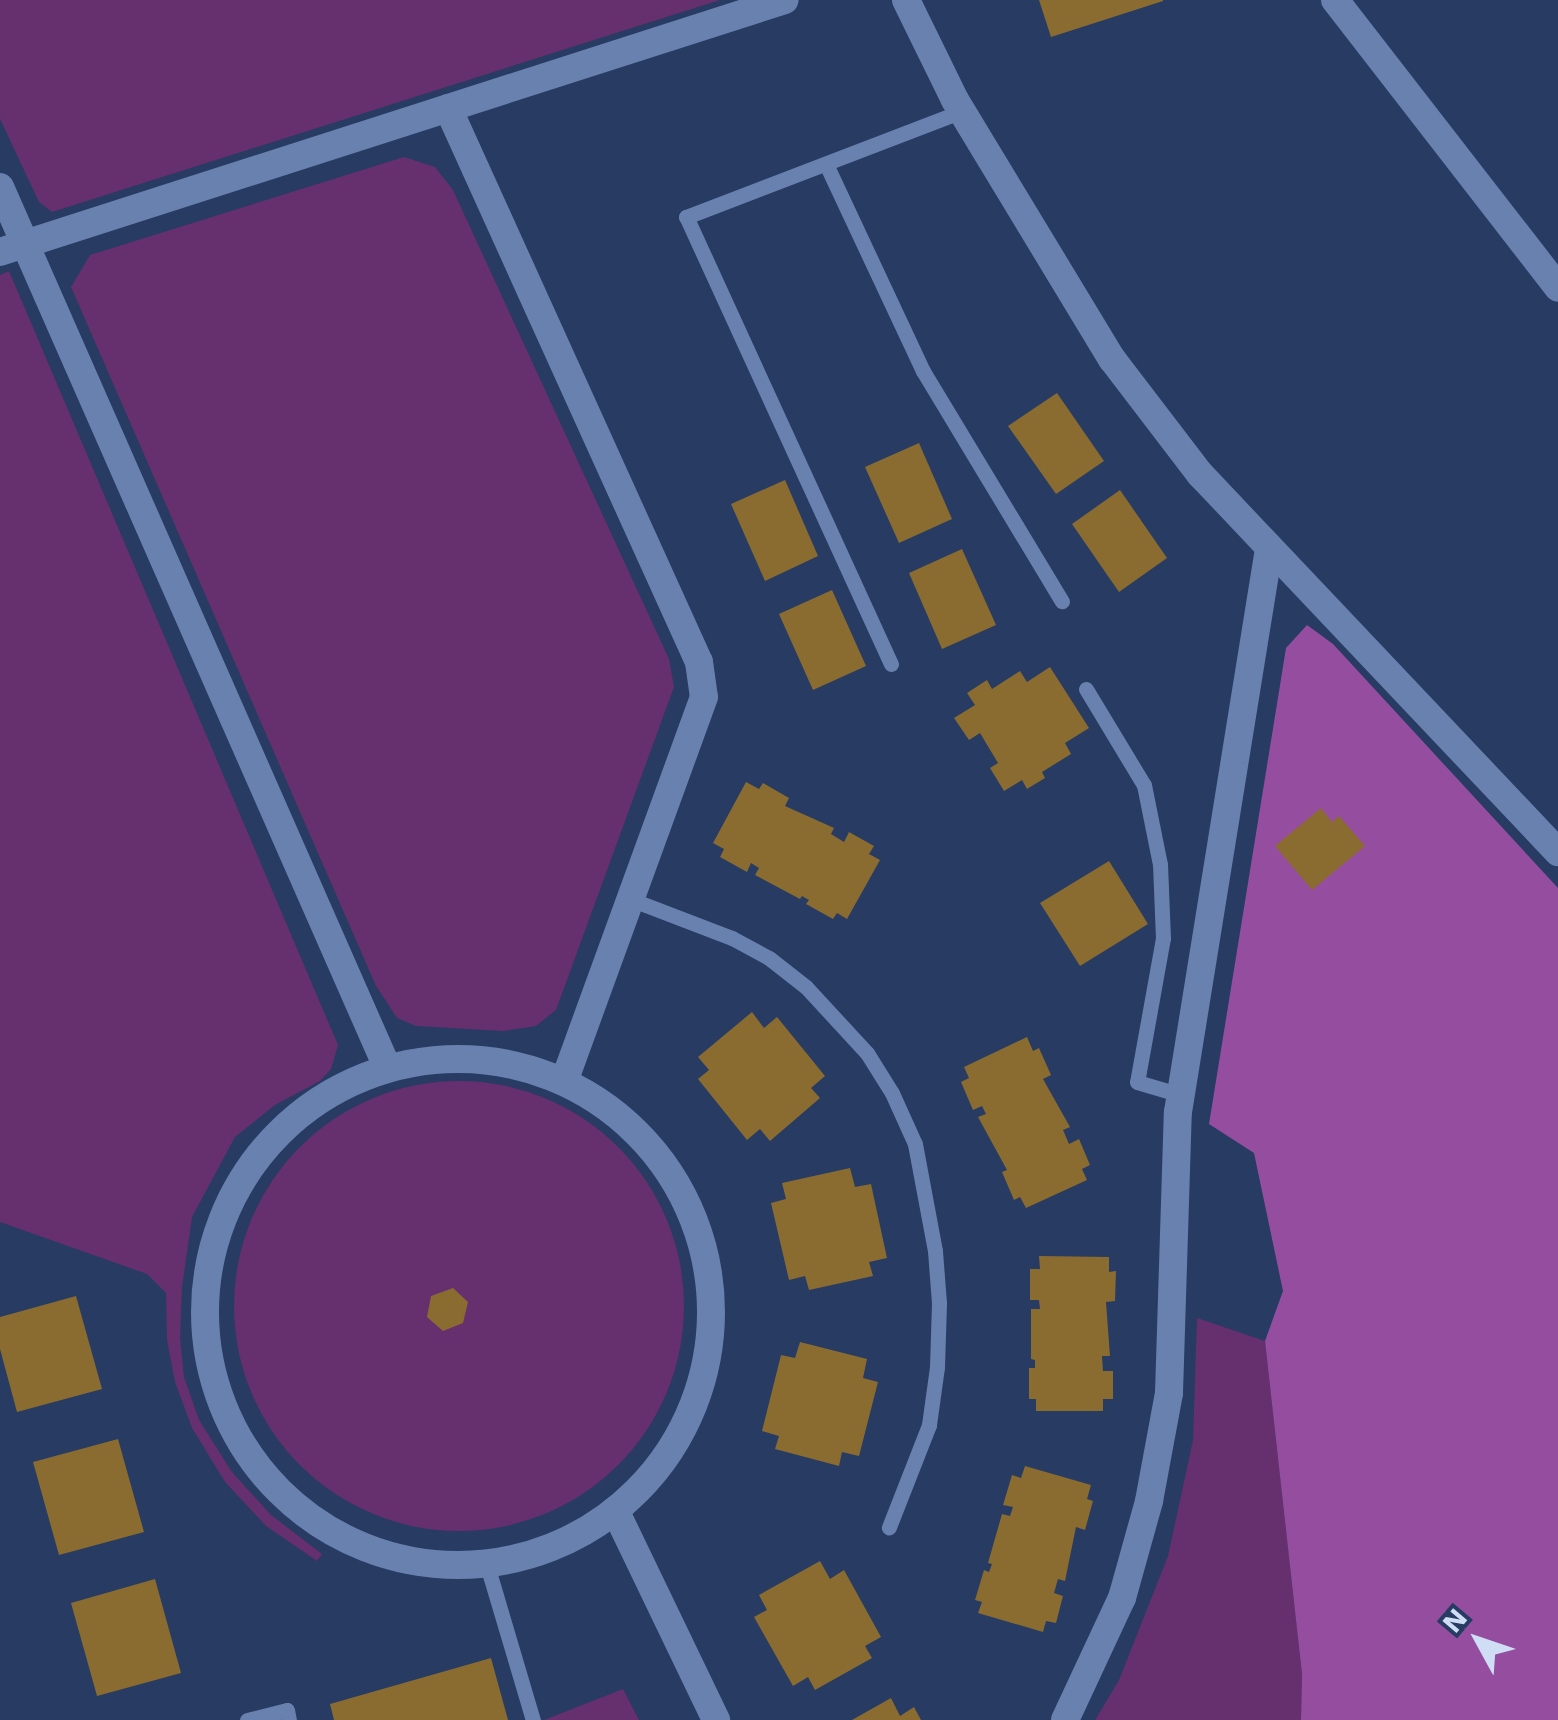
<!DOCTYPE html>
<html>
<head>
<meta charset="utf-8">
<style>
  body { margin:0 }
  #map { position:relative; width:1558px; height:1720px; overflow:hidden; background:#273b63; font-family:"Work Sans",sans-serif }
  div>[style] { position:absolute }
  .green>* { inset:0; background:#662f6e }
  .round { border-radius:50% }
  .forest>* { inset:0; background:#954e9f }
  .building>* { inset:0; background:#8a6c31 }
  .service>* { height:15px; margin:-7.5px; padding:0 7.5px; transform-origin:7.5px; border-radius:7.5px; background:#6981ae }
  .minor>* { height:28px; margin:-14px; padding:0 14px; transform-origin:14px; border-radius:14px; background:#6981ae }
  .minor>.ring { margin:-14px; padding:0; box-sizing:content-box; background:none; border:28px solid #6981ae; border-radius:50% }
  .tertiary>* { height:28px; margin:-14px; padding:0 14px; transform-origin:14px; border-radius:14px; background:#6981ae }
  span { translate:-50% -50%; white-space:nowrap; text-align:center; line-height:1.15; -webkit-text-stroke:8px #273b63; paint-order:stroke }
  .north { position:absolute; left:1428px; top:1590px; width:100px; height:100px; -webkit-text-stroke:8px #273b63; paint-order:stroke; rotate:310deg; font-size:28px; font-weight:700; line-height:40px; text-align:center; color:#cfddf5 }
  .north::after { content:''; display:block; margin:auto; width:35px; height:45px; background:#cfddf5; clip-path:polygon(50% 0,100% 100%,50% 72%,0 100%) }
</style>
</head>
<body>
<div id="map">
  <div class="green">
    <i style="clip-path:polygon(0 0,720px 0,52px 212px,39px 202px,0 119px)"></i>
    <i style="clip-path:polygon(404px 157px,435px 167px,453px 190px,669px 659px,674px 687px,556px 1010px,536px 1026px,503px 1031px,416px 1026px,397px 1018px,376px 986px,71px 287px,90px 255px)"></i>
    <i style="clip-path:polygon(9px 271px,338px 1045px,331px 1069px,320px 1081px,275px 1105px,235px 1137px,192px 1217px,182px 1287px,180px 1338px,184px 1377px,199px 1420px,232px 1472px,271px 1515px,322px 1554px,317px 1561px,266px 1526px,225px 1482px,192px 1428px,175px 1382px,167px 1340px,166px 1293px,147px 1274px,0 1222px,0 275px)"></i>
    <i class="round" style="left:234px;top:1081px;width:450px;height:450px"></i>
    <i style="clip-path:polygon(1197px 1318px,1265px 1341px,1302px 1674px,1301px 1720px,1095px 1720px,1119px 1680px,1168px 1556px,1193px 1440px)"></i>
    <i style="clip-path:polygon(623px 1689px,639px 1720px,544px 1720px)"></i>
  </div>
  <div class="forest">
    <i style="clip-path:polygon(1307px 625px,1333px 644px,1558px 888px,1558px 1720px,1301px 1720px,1302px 1674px,1265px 1341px,1283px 1291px,1254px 1153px,1209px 1124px,1286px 648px)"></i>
  </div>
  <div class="building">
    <i style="clip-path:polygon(1039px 0,1163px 0,1163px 1px,1051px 37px)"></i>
    <i style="clip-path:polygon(1057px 393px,1104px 461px,1056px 494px,1008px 426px)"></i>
    <i style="clip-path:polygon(919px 443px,952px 519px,899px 543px,865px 467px)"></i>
    <i style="clip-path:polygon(785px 480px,818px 556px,765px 581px,731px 504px)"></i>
    <i style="clip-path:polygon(1120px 490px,1167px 558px,1119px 592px,1072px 524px)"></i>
    <i style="clip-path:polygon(962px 549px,996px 625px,942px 649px,909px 573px)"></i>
    <i style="clip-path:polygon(832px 590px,866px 666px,813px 690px,779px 614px)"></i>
    <i style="clip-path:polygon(1050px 667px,1089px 728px,1065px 743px,1071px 754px,1042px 772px,1045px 778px,1027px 789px,1022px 780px,1004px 791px,990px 768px,998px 763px,980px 733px,969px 740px,954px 718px,975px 705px,967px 693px,987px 680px,992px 689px,1020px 671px,1027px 682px)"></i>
    <i style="clip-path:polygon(746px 782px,759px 789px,763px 783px,789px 798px,785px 806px,834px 828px,831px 834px,844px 842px,849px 832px,874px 846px,869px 854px,880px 860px,847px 919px,837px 913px,833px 919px,806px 904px,809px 900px,802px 896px,800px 899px,755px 875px,759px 868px,751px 863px,747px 872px,720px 857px,724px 849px,713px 843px)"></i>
    <i style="clip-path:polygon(1321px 808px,1332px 822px,1339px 816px,1365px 846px,1312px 890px,1275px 846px)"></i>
    <i style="clip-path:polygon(1109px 861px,1148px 924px,1080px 966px,1040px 903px)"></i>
    <i style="clip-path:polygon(752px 1012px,764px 1028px,777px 1017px,825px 1076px,811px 1088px,820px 1098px,770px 1141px,760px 1129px,747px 1140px,698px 1079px,709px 1070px,698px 1057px)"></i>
    <i style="clip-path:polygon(1027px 1037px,1033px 1051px,1039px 1048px,1051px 1075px,1043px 1079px,1070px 1127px,1063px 1130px,1069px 1144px,1079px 1139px,1090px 1165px,1082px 1169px,1087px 1180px,1026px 1208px,1020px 1197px,1014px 1200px,1002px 1172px,1007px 1170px,978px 1117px,986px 1114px,982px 1106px,973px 1110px,961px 1082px,969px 1078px,964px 1067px)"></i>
    <i style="clip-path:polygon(850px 1168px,855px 1187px,871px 1184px,887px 1258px,869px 1262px,873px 1276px,809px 1290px,805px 1276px,789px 1280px,771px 1203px,786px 1199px,782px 1183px)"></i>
    <i style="clip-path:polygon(1039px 1256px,1109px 1257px,1109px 1272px,1116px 1271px,1115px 1301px,1106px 1302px,1110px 1356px,1102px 1356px,1103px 1371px,1113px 1371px,1113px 1399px,1103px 1399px,1103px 1411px,1036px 1411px,1036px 1399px,1029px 1399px,1029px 1368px,1035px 1368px,1035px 1360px,1031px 1359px,1031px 1309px,1040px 1309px,1039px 1300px,1030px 1300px,1030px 1269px,1040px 1269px)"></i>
    <i style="clip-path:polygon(453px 1288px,468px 1302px,463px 1323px,443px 1331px,427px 1317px,431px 1296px)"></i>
    <i style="clip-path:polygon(76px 1296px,102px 1389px,17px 1412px,0 1349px,0 1317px)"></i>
    <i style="clip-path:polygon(800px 1342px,867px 1359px,863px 1378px,878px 1382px,859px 1456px,842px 1452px,839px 1466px,775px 1449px,779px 1436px,762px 1431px,781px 1355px,795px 1358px)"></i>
    <i style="clip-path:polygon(118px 1439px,144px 1532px,59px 1555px,33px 1462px)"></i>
    <i style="clip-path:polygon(1025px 1466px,1091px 1485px,1087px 1499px,1093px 1501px,1085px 1530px,1076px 1527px,1065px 1581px,1058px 1579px,1054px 1593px,1063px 1596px,1056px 1623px,1046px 1621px,1043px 1632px,978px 1613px,982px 1602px,975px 1600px,984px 1570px,989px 1572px,992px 1564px,988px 1563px,1002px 1514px,1010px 1516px,1013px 1507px,1003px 1505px,1012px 1475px,1021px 1478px)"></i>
    <i style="clip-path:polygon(820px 1561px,830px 1579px,844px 1570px,881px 1637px,865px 1646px,872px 1658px,815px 1690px,808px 1677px,793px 1686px,754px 1617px,767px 1610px,759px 1595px)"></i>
    <i style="clip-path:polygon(155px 1579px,181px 1673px,97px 1696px,71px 1603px)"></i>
    <i style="clip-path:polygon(491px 1658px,508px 1720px,334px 1720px,330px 1704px)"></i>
    <i style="clip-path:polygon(891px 1698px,900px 1716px,914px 1707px,921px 1720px,852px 1720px)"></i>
  </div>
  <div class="service">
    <i style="left:826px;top:164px;width:229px;rotate:64.9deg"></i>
    <i style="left:923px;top:371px;width:269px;rotate:58.9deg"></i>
    <i style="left:891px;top:664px;width:492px;rotate:-114.6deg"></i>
    <i style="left:686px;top:217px;width:296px;rotate:-21deg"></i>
    <i style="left:1086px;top:689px;width:112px;rotate:58.9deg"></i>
    <i style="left:1144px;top:785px;width:81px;rotate:78.6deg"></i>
    <i style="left:1160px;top:864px;width:74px;rotate:87.7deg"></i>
    <i style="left:1163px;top:938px;width:146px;rotate:100.2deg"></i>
    <i style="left:1137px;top:1082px;width:46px;rotate:16.5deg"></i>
    <i style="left:630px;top:899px;width:109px;rotate:20.9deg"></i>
    <i style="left:732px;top:938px;width:42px;rotate:28.4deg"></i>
    <i style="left:769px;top:958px;width:47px;rotate:38.1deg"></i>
    <i style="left:806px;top:987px;width:90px;rotate:47.3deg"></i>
    <i style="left:867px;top:1053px;width:47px;rotate:58deg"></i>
    <i style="left:892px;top:1093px;width:56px;rotate:65.7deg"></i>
    <i style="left:915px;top:1144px;width:109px;rotate:79.4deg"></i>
    <i style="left:935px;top:1251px;width:52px;rotate:85.6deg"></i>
    <i style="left:939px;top:1303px;width:64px;rotate:91.8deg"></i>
    <i style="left:937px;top:1367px;width:59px;rotate:97.9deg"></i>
    <i style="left:929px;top:1425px;width:110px;rotate:111.4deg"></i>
    <i style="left:487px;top:1565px;width:162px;rotate:73.5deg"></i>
    <i style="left:247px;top:1720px;width:41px;rotate:-14deg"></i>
    <i style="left:287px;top:1710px;width:10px;rotate:79deg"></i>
  </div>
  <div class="minor">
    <i style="left:1335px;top:0;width:364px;rotate:52.2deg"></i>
    <i style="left:448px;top:108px;width:608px;rotate:65.63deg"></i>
    <i style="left:699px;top:662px;width:35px;rotate:82deg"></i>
    <i style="left:704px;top:697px;width:407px;rotate:110deg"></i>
    <i style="left:0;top:187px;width:961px;rotate:66.26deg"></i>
    <i style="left:0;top:252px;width:824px;rotate:-17.8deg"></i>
    <i class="ring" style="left:205px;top:1059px;width:478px;height:478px"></i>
    <i style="left:616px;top:1512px;width:231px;rotate:64.3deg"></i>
    <i style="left:1065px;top:1720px;width:135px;rotate:-65deg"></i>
    <i style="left:1122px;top:1598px;width:101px;rotate:-74.4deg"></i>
    <i style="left:1149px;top:1501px;width:110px;rotate:-79.5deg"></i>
    <i style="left:1169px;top:1393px;width:281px;rotate:-88.2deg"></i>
    <i style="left:1178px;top:1112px;width:570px;rotate:-80.82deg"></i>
  </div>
  <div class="tertiary">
    <i style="left:906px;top:0;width:111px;rotate:63.9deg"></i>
    <i style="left:955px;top:100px;width:303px;rotate:58.8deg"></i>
    <i style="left:1112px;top:359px;width:145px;rotate:52.6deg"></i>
    <i style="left:1200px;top:474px;width:521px;rotate:46.56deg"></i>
  </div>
  <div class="north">N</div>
</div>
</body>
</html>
